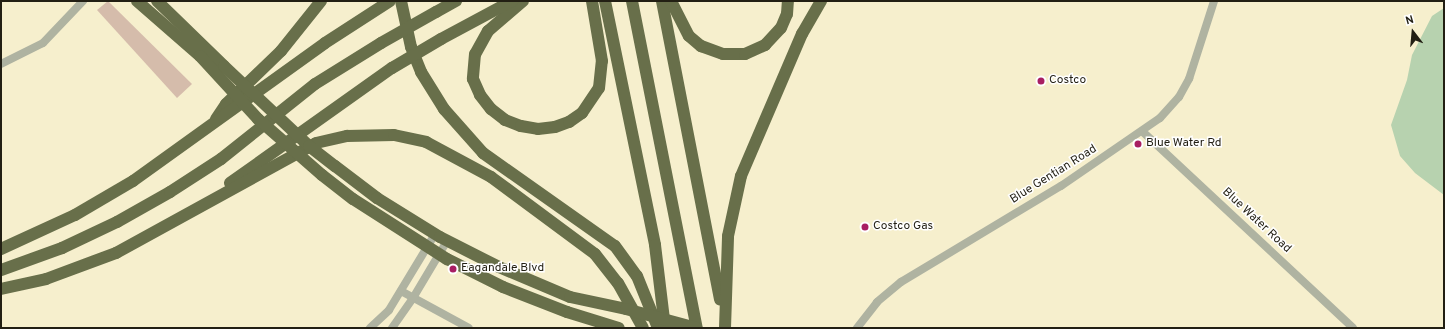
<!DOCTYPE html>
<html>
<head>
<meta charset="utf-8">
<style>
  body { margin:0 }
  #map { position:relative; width:1445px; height:329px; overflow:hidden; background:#f6efcd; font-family:Overpass,sans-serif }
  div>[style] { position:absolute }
  .green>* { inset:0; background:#d5bcab }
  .water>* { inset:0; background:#b7d2af }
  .minor>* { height:8px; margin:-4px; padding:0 4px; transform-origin:4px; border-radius:4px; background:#afb3a1 }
  .highway>* { height:12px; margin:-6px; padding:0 6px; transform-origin:6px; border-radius:6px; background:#686f4a }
  .highway-bridge>* { height:12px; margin:-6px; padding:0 6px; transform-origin:6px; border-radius:6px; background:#686f4a }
  .dots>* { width:11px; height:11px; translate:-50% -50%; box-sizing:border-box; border:2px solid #fff; border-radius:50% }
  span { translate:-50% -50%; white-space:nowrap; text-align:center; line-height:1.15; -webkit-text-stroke:3px #fff; paint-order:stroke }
  .poi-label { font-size:12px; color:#221f13 }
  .left { translate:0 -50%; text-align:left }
  .street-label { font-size:12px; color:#221f13 }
  .frame { position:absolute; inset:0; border:2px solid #221f13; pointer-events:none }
  .north { position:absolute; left:1393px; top:12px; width:40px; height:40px; -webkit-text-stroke:3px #fff; paint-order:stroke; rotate:344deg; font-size:11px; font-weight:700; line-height:16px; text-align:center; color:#221f13 }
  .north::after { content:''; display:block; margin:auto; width:14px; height:18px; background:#221f13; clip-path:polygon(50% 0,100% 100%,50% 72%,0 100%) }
</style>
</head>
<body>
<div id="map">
  <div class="green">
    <i style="clip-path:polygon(108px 1px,192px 84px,177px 98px,97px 10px)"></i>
  </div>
  <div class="water">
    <i style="clip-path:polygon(1444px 8px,1444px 195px,1415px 173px,1400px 156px,1391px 125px,1407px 80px,1412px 55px,1432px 16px)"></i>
  </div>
  <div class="minor">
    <i style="left:1px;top:64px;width:47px;rotate:-26.6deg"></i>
    <i style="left:43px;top:43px;width:58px;rotate:-46.4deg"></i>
    <i style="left:1143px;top:132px;width:287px;rotate:43deg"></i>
    <i style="left:401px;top:291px;width:77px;rotate:28.6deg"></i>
    <i style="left:370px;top:328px;width:26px;rotate:-43deg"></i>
    <i style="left:389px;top:310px;width:89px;rotate:-58.8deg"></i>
    <i style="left:392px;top:328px;width:37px;rotate:-55deg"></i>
    <i style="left:413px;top:298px;width:66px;rotate:-59.2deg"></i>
    <i style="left:857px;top:328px;width:33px;rotate:-52deg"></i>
    <i style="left:877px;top:302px;width:31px;rotate:-40deg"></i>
    <i style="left:901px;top:282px;width:187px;rotate:-31deg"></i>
    <i style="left:1061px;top:186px;width:120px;rotate:-34.5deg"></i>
    <i style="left:1160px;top:118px;width:28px;rotate:-48deg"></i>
    <i style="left:1179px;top:97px;width:21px;rotate:-61deg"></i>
    <i style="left:1189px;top:79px;width:82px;rotate:-72.2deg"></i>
  </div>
  <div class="highway">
    <i style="left:137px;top:1px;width:84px;rotate:41.1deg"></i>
    <i style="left:157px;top:1px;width:93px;rotate:44.1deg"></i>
    <i style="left:401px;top:1px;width:47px;rotate:77.7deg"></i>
    <i style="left:411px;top:47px;width:27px;rotate:68deg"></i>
    <i style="left:421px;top:72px;width:44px;rotate:58.1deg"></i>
    <i style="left:444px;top:109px;width:59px;rotate:48.4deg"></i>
    <i style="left:483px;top:153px;width:161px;rotate:35.2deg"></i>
    <i style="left:615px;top:246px;width:37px;rotate:54deg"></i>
    <i style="left:637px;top:276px;width:56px;rotate:68deg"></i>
    <i style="left:523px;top:1px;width:46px;rotate:139.4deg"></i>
    <i style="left:488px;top:31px;width:26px;rotate:119deg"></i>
    <i style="left:475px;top:54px;width:25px;rotate:95deg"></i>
    <i style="left:473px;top:79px;width:17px;rotate:66deg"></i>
    <i style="left:480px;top:95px;width:18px;rotate:52deg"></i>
    <i style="left:491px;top:109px;width:18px;rotate:38deg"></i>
    <i style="left:505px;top:120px;width:17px;rotate:21deg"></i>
    <i style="left:521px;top:126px;width:17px;rotate:10deg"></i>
    <i style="left:538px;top:129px;width:17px;rotate:-7deg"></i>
    <i style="left:555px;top:127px;width:15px;rotate:-20deg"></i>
    <i style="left:569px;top:122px;width:16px;rotate:-35deg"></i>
    <i style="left:582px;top:113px;width:30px;rotate:-56deg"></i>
    <i style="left:599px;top:88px;width:27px;rotate:-84deg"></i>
    <i style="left:602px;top:61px;width:61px;rotate:-99.5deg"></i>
    <i style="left:605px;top:1px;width:249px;rotate:78.4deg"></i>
    <i style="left:655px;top:245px;width:84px;rotate:83.1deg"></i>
    <i style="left:632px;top:1px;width:333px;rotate:78.8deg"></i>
    <i style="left:662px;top:1px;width:304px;rotate:79deg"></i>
    <i style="left:671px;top:1px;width:39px;rotate:63deg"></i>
    <i style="left:689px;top:36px;width:16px;rotate:40deg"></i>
    <i style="left:701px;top:46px;width:23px;rotate:20deg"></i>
    <i style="left:723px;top:54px;width:22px"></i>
    <i style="left:745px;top:54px;width:22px;rotate:-24deg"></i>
    <i style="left:765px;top:45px;width:23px;rotate:-47deg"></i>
    <i style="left:781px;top:28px;width:15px;rotate:-67deg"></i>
    <i style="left:787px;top:14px;width:13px;rotate:-86deg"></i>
    <i style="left:436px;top:12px;width:23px;rotate:-29deg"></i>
    <i style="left:441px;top:39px;width:81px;rotate:-28.2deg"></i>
    <i style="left:216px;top:119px;width:18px;rotate:-56deg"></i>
    <i style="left:226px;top:104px;width:76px;rotate:-43.9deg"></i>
    <i style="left:281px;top:51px;width:64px;rotate:-51.3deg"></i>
    <i style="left:335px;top:166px;width:53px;rotate:37.3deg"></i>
    <i style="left:377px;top:198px;width:74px;rotate:31.8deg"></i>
    <i style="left:440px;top:237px;width:66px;rotate:27deg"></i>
    <i style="left:499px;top:267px;width:77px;rotate:22.9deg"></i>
    <i style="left:570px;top:297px;width:57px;rotate:12.1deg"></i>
    <i style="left:322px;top:175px;width:39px;rotate:38deg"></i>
    <i style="left:353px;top:199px;width:112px;rotate:32.6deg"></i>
    <i style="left:447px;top:259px;width:63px;rotate:26.6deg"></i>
    <i style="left:503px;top:287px;width:69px;rotate:21.3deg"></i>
    <i style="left:567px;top:312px;width:54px;rotate:17.1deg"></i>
    <i style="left:230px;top:183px;width:199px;rotate:-35.4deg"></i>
    <i style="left:1px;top:249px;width:81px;rotate:-24.7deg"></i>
    <i style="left:75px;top:215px;width:67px;rotate:-30.4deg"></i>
    <i style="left:133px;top:181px;width:236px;rotate:-35.7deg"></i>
    <i style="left:325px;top:43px;width:77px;rotate:-32.9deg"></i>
    <i style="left:1px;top:270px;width:65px;rotate:-19.8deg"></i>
    <i style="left:62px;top:248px;width:61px;rotate:-25.3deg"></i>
    <i style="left:117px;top:222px;width:61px;rotate:-29.5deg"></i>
    <i style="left:170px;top:192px;width:61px;rotate:-32.9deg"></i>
    <i style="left:221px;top:159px;width:120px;rotate:-38.6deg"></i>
    <i style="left:315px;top:84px;width:78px;rotate:-31.8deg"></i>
    <i style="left:1px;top:289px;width:46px;rotate:-12.5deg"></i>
    <i style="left:46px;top:279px;width:75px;rotate:-20.4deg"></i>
    <i style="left:116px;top:253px;width:228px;rotate:-28.8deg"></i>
    <i style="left:316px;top:143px;width:32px;rotate:-13deg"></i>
    <i style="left:347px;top:136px;width:47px;rotate:-1.2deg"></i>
    <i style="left:394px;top:135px;width:33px;rotate:12deg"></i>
    <i style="left:426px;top:142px;width:74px;rotate:28.3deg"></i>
    <i style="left:491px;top:177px;width:129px;rotate:36.5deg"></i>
    <i style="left:595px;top:254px;width:37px;rotate:52deg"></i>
    <i style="left:618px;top:283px;width:51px;rotate:60.9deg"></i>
    <i style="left:725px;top:328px;width:92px;rotate:-88.1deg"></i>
    <i style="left:728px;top:236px;width:61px;rotate:-77.8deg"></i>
    <i style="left:741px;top:176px;width:155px;rotate:-66.8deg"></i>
    <i style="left:802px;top:34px;width:38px;rotate:-60deg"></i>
  </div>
  <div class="highway-bridge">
    <i style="left:381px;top:43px;width:63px;rotate:-29.4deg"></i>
    <i style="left:200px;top:56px;width:86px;rotate:47.4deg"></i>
    <i style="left:258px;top:119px;width:85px;rotate:41.2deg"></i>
    <i style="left:224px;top:66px;width:117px;rotate:43.3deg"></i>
    <i style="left:309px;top:146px;width:33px;rotate:38deg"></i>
    <i style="left:392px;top:68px;width:57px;rotate:-30.6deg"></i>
    <i style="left:626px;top:309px;width:73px;rotate:15.2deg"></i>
  </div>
  <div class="dots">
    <i style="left:1041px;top:81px;background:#a81e62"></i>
    <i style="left:1138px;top:144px;background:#a81e62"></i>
    <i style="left:865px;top:227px;background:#a81e62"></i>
    <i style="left:453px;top:269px;background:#a81e62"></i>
  </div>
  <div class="poi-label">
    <span class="left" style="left:1049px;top:81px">Costco</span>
    <span class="left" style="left:1146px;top:144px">Blue Water Rd</span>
    <span class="left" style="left:873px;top:227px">Costco Gas</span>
    <span class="left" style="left:461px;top:269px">Eagandale Blvd</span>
  </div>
  <div class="street-label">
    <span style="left:1054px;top:175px;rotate:-32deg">Blue Gentian Road</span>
    <span style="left:1256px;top:221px;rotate:43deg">Blue Water Road</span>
  </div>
  <div class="frame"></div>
  <div class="north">N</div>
</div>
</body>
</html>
